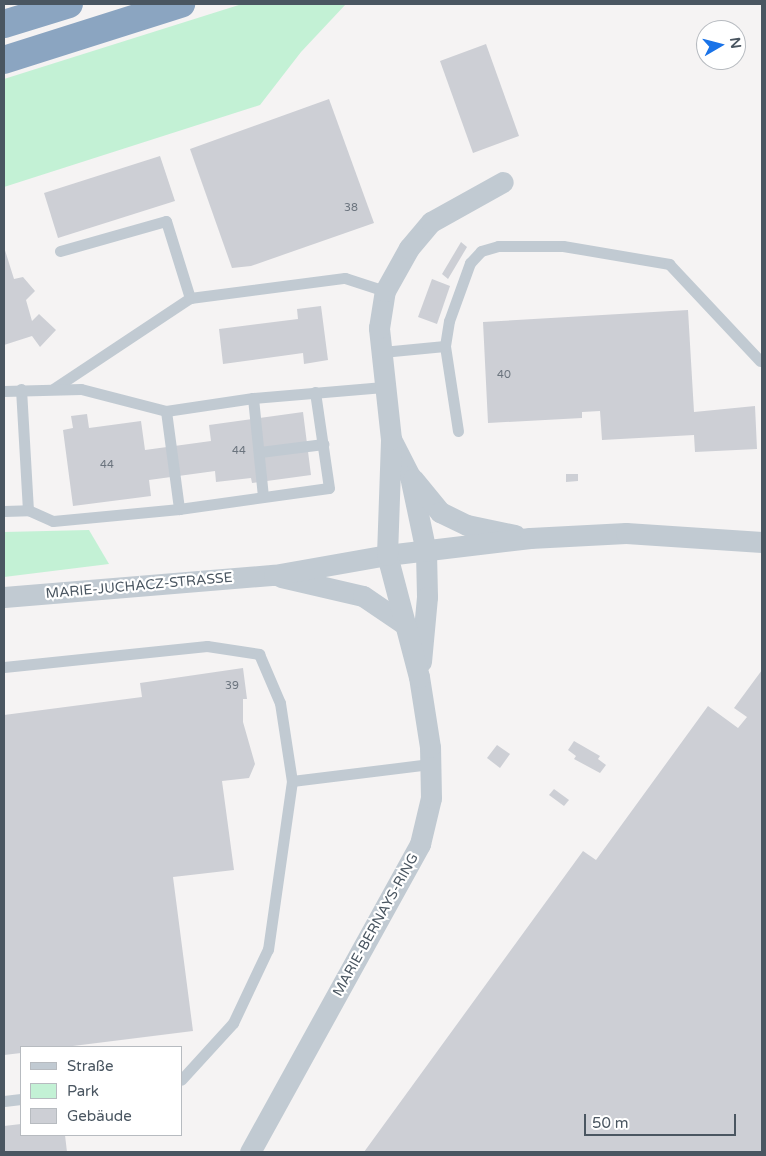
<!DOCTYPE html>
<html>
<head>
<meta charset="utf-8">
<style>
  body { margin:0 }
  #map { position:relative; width:766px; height:1156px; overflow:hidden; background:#f5f3f3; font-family:"Varela Round",sans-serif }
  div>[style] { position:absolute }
  .green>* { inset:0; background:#c3f1d5 }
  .building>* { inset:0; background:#cdcfd5 }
  .service>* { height:11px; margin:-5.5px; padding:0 5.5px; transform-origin:5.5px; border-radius:5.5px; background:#c1cad2 }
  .minor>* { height:21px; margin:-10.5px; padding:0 10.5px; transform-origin:10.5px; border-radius:10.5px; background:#c1cad2 }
  .motorway>* { height:28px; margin:-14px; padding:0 14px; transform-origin:14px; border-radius:14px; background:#8ba5c1 }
  span { translate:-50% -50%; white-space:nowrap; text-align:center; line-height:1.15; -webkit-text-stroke:4.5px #fff; paint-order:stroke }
  .number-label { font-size:11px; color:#6b747e }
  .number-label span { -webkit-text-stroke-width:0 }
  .street-label { font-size:14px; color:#4a5661 }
  .frame { position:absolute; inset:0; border:5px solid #4a5661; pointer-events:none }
  .legend { position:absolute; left:20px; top:1046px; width:162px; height:90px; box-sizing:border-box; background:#fff; border:1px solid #b7bbc0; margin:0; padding:6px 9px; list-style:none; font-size:15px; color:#4a5661 }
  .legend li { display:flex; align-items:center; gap:10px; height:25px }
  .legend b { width:25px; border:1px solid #b7bbc0 }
  .north { position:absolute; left:696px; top:20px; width:50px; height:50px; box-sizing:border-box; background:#fff; border:1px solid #b7bbc0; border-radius:50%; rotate:82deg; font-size:14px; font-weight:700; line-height:20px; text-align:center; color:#4a5661 }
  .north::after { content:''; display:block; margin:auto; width:18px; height:22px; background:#1a73e8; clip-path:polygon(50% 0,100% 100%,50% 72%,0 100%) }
  .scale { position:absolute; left:584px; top:1114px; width:152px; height:22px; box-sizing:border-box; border:2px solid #4a5661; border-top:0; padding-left:6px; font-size:15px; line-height:18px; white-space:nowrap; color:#4a5661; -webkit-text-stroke:4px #fff; paint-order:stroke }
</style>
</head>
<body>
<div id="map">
  <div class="green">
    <i style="clip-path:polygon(242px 4px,346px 4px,301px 52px,260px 105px,4px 187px,4px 79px)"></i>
    <i style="clip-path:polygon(89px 530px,109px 564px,4px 577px,4px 532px)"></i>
  </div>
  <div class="building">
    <i style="clip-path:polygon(486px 44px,519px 136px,473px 153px,440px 61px)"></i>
    <i style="clip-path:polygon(329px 99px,374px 223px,251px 266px,232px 268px,190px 149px)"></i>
    <i style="clip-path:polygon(160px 156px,175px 201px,58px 238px,44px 193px)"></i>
    <i style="clip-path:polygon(461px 242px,467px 247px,448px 279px,442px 274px)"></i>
    <i style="clip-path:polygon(4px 247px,14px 279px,23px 277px,35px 291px,26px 300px,32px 321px,39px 314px,56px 330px,40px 347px,32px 336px,4px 345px)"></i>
    <i style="clip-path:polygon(432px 279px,450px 286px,437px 324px,418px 317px)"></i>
    <i style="clip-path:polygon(321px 306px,328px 360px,304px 364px,303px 353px,223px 364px,219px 329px,298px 319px,297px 309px)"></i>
    <i style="clip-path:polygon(688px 310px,694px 412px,755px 406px,757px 449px,695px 452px,694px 435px,602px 440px,600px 411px,582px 412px,582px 418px,488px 423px,483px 322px)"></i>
    <i style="clip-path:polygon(303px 412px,311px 475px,252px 483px,251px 478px,216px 482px,215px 471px,149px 480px,151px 496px,73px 506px,63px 430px,73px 428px,71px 416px,87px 414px,89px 428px,141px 421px,145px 450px,211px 441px,209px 425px)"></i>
    <i style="clip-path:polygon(566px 474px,578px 474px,578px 481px,566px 482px)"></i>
    <i style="clip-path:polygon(243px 668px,247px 699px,243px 699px,243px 722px,255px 764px,249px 778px,222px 781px,234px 870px,173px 877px,193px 1031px,65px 1047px,21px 1047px,21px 1053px,4px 1055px,4px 715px,142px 697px,140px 683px)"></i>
    <i style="clip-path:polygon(762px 670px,762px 1152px,364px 1152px,583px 851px,596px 860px,708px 706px,738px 728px,747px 717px,734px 708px)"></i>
    <i style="clip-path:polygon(574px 741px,600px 756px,598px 759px,606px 765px,600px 773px,574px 759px,576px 756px,568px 750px)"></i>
    <i style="clip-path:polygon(497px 745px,510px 754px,500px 768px,487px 758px)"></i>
    <i style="clip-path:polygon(554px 789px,569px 800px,564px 806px,549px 795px)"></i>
    <i style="clip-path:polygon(21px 1124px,21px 1135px,65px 1135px,67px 1152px,4px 1152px,4px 1126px)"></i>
  </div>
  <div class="service">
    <i style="left:60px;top:251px;width:110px;rotate:-15.8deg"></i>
    <i style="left:166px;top:221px;width:81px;rotate:72.7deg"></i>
    <i style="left:382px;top:352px;width:63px;rotate:-5.4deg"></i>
    <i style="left:21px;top:389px;width:121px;rotate:86.7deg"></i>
    <i style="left:53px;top:389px;width:164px;rotate:-33.6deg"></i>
    <i style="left:190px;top:298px;width:156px;rotate:-7.4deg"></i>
    <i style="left:345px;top:278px;width:42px;rotate:18deg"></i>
    <i style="left:4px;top:391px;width:77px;rotate:-1.5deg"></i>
    <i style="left:81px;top:389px;width:88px;rotate:14.5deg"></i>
    <i style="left:166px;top:411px;width:88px;rotate:-8.5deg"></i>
    <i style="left:253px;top:398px;width:131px;rotate:-4.8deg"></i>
    <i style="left:253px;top:398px;width:99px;rotate:84.2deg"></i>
    <i style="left:166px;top:411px;width:99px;rotate:82.4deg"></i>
    <i style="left:458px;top:431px;width:86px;rotate:-98.7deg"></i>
    <i style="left:445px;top:346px;width:25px;rotate:-81deg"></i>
    <i style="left:449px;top:321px;width:62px;rotate:-70.1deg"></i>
    <i style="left:470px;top:263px;width:16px;rotate:-47deg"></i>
    <i style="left:481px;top:251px;width:18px;rotate:-16deg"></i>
    <i style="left:498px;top:246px;width:65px"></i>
    <i style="left:563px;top:246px;width:108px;rotate:9.6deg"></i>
    <i style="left:669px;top:264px;width:133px;rotate:46.8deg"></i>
    <i style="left:260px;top:452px;width:64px;rotate:-7.2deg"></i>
    <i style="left:4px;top:511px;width:24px;rotate:-2deg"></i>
    <i style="left:28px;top:510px;width:27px;rotate:24deg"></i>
    <i style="left:53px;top:521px;width:127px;rotate:-5.4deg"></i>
    <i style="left:179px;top:509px;width:151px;rotate:-8deg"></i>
    <i style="left:329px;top:488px;width:97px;rotate:-98.3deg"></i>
    <i style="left:4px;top:667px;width:204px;rotate:-5.9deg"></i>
    <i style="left:207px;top:646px;width:53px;rotate:8.7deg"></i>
    <i style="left:259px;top:654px;width:53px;rotate:66.8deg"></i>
    <i style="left:280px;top:703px;width:79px;rotate:81.3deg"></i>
    <i style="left:292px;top:781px;width:170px;rotate:98.1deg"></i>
    <i style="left:268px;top:949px;width:82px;rotate:115.3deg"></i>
    <i style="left:233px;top:1023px;width:77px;rotate:132.4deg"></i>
    <i style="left:292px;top:781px;width:139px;rotate:-7deg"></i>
    <i style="left:4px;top:1101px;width:17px;rotate:-7deg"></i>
  </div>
  <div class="minor">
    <i style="left:392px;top:441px;width:39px;rotate:63deg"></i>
    <i style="left:410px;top:476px;width:78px;rotate:78.1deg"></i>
    <i style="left:426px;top:552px;width:45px;rotate:88.7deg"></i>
    <i style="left:427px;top:597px;width:65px;rotate:95.3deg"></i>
    <i style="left:413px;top:479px;width:43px;rotate:50.7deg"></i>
    <i style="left:440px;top:512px;width:30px;rotate:26deg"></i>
    <i style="left:467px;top:525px;width:49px;rotate:11.8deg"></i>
    <i style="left:281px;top:577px;width:84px;rotate:13deg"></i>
    <i style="left:363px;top:596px;width:50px;rotate:34.3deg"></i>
    <i style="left:4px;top:597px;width:271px;rotate:-4.7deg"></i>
    <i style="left:274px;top:575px;width:115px;rotate:-10deg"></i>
    <i style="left:387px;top:555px;width:144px;rotate:-6.8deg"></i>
    <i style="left:530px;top:538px;width:96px;rotate:-3deg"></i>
    <i style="left:626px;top:533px;width:136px;rotate:3.8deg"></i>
    <i style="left:250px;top:1152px;width:352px;rotate:-61.1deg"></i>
    <i style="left:420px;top:844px;width:47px;rotate:-76.6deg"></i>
    <i style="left:431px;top:798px;width:51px;rotate:-91.1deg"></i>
    <i style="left:430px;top:747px;width:71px;rotate:-98.9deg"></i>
    <i style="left:419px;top:677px;width:126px;rotate:-104.7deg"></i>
    <i style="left:387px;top:555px;width:116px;rotate:-88deg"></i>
    <i style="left:391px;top:439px;width:112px;rotate:-96.2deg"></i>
    <i style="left:379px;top:328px;width:37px;rotate:-81deg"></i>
    <i style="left:385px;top:291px;width:49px;rotate:-60.8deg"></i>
    <i style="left:409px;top:248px;width:34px;rotate:-50deg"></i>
    <i style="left:431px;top:222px;width:82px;rotate:-29.1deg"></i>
  </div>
  <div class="motorway">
    <i style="left:4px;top:24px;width:68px;rotate:-17.1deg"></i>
    <i style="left:4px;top:60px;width:186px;rotate:-17.6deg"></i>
  </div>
  <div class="number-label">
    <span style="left:351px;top:208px">38</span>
    <span style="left:504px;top:375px">40</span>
    <span style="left:239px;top:451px">44</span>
    <span style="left:107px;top:465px">44</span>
    <span style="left:232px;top:686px">39</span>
  </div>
  <div class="street-label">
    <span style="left:139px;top:586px;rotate:-5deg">MARIE-JUCHACZ-STRASSE</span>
    <span style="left:376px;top:925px;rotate:-61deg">MARIE-BERNAYS-RING</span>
  </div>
  <div class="frame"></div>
  <ul class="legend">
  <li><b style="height:6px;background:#c1cad2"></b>Straße</li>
  <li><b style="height:14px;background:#c3f1d5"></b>Park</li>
  <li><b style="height:14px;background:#cdcfd5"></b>Gebäude</li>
  </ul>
  <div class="north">N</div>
  <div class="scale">50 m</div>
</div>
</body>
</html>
